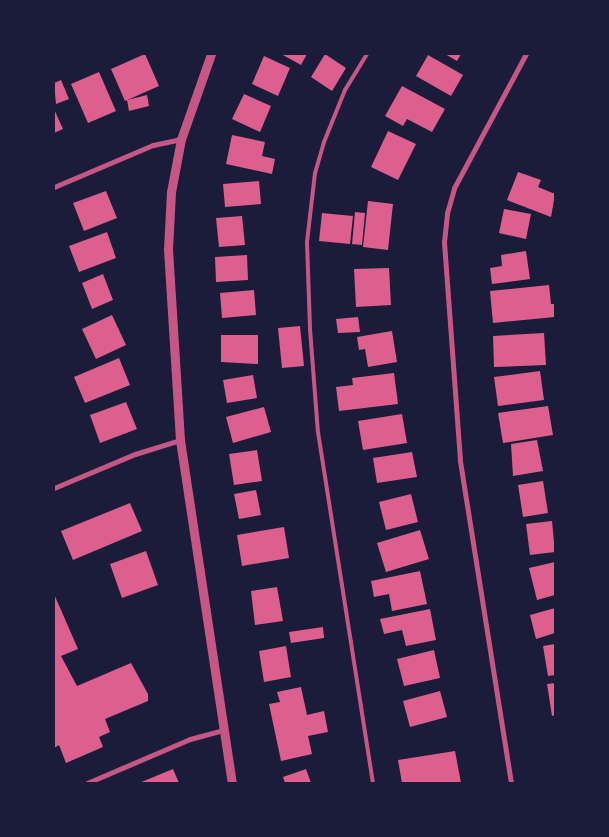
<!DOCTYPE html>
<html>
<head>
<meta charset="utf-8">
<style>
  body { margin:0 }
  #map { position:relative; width:609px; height:837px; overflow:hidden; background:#1b1b3a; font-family:Ubuntu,sans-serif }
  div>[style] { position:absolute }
  .building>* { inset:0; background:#dd5f8e }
  .service>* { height:4px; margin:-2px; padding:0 2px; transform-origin:2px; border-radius:2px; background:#c65784 }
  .minor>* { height:5px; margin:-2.5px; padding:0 2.5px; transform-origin:2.5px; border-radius:2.5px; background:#c65784 }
  .tertiary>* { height:9px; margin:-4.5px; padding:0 4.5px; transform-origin:4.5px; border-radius:4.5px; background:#c65784 }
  span { translate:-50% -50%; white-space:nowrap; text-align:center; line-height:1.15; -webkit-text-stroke:4px #1b1b3a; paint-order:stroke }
  .frame { position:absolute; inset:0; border:55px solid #1b1b3a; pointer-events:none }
</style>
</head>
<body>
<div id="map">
  <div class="building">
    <i style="clip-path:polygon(145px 54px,159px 86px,125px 101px,111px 69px)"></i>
    <i style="clip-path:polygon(281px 54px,307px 54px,301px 65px)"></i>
    <i style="clip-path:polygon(325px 54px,346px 68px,332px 91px,311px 77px)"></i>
    <i style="clip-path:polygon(445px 54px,461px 54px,457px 61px)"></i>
    <i style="clip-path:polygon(428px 55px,463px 75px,451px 96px,416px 76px)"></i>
    <i style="clip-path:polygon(264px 56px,290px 68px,278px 96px,252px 84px)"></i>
    <i style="clip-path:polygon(99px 72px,116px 111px,88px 123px,71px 84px)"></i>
    <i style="clip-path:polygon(61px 80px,69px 99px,56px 104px,54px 83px)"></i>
    <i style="clip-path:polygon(402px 86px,445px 109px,432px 132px,407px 119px,403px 126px,385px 116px)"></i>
    <i style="clip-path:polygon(244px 94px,271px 106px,260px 132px,232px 119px)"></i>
    <i style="clip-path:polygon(147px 95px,149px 106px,129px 111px,127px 100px)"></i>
    <i style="clip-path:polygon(54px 109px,63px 129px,54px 133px)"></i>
    <i style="clip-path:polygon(388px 131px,416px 144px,398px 180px,371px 167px)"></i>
    <i style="clip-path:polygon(232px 135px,265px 142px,262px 156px,275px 159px,272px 174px,226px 164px)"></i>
    <i style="clip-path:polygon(518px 172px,541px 180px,538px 187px,555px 194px,551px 217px,507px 200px)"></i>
    <i style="clip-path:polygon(259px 181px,261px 204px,225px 207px,223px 184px)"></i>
    <i style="clip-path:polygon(106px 191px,117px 218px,84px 231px,73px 203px)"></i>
    <i style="clip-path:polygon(368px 201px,393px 204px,388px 250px,363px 247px)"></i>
    <i style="clip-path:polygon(504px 209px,531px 214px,526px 239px,499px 233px)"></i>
    <i style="clip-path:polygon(355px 212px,365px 213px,362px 245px,352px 244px)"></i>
    <i style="clip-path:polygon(322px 213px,353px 216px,350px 244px,319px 241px)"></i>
    <i style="clip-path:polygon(242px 216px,245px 245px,219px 247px,216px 218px)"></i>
    <i style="clip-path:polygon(107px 232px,116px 258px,79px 272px,69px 246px)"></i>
    <i style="clip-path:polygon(526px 251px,530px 279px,492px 284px,490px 268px,502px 266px,501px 255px)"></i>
    <i style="clip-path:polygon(247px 255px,248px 280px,216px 282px,215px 257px)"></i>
    <i style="clip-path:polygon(389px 268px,391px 305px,356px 307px,354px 269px)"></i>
    <i style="clip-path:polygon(103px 274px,113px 300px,92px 309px,82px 283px)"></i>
    <i style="clip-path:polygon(549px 285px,551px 304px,555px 304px,555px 317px,493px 323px,490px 291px)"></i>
    <i style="clip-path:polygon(254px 290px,256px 315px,222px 318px,220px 293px)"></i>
    <i style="clip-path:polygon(112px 315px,126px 345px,96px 359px,82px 329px)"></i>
    <i style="clip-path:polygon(358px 317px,360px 332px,338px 333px,336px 319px)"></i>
    <i style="clip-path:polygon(300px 326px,304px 366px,282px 368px,278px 328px)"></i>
    <i style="clip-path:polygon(392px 331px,397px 362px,368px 367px,365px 349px,359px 350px,357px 337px)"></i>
    <i style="clip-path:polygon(544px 333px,546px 365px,494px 367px,493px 336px)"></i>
    <i style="clip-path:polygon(221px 335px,258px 335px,258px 364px,221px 362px)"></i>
    <i style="clip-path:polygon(119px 358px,130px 385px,85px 403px,74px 377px)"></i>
    <i style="clip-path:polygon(540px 371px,544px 400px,498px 406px,494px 377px)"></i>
    <i style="clip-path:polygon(394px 373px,398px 404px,339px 411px,336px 387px,353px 385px,352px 378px)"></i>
    <i style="clip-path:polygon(253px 375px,257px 398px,227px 403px,223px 380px)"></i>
    <i style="clip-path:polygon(126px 402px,137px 429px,100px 443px,90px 415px)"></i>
    <i style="clip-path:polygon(548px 406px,553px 435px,503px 443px,498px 413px)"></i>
    <i style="clip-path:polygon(264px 407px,271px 432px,233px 443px,226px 417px)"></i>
    <i style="clip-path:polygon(402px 414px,407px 443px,363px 450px,358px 421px)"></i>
    <i style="clip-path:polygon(537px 440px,543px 471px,513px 476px,511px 444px)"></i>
    <i style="clip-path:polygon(257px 450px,262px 481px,234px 485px,229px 454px)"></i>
    <i style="clip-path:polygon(412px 452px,417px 477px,377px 483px,373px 458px)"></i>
    <i style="clip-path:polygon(543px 481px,548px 513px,523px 517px,518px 485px)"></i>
    <i style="clip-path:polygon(256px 490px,261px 515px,239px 519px,234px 494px)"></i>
    <i style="clip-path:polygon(411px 494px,418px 522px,386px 530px,379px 502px)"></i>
    <i style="clip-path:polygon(130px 503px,142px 531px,73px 560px,61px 531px)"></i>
    <i style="clip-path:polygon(552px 521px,555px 552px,530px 555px,526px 524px)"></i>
    <i style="clip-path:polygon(284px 527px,289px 558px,242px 566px,237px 535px)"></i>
    <i style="clip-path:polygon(420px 530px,429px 559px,386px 572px,377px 543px)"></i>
    <i style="clip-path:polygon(146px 551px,158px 585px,122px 598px,110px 564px)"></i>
    <i style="clip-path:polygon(555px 562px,555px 595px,537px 600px,529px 568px)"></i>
    <i style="clip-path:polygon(420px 571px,427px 604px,392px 611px,389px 594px,374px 597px,371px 581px)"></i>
    <i style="clip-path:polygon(277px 587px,283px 621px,255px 625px,251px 591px)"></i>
    <i style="clip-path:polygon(54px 594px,78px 649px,61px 656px,77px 686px,131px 663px,148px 694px,148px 701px,105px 719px,110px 732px,99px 737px,103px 747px,66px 763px,59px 745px,54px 748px)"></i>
    <i style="clip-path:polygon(555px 608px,555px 633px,536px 639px,530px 615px)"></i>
    <i style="clip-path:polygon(430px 609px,436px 640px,406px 646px,402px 630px,384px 634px,380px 619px)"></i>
    <i style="clip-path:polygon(323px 627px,324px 638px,291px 643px,289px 632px)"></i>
    <i style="clip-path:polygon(555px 644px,555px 675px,548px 676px,543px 646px)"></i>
    <i style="clip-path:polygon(286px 646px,291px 677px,264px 682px,259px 651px)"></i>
    <i style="clip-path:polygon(434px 650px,440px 678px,404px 686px,397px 659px)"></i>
    <i style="clip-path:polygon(555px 683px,555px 715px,552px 716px,547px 684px)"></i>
    <i style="clip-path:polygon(301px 687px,307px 715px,324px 711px,328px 732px,308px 736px,312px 754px,281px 761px,269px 704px,280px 702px,277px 692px)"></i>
    <i style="clip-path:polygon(440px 691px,447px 717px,410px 727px,403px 701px)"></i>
    <i style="clip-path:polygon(455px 751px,461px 783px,402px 783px,398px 760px)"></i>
    <i style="clip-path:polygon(173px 769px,179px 783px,139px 783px)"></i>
    <i style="clip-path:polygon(306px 769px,311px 783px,285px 783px,283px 777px)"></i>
  </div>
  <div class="service">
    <i style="left:367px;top:54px;width:42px;rotate:121.4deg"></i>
    <i style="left:345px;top:90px;width:56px;rotate:112deg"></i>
    <i style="left:324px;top:142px;width:32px;rotate:106deg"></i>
    <i style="left:315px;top:173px;width:69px;rotate:96.6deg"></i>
    <i style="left:307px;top:242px;width:87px;rotate:88deg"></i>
    <i style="left:310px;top:329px;width:103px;rotate:85.6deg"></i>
    <i style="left:318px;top:432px;width:355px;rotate:81.1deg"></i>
  </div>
  <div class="minor">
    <i style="left:54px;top:187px;width:108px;rotate:-23deg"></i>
    <i style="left:153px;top:145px;width:29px;rotate:-12deg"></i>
    <i style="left:54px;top:488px;width:88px;rotate:-22.8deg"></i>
    <i style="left:135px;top:454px;width:47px;rotate:-17.3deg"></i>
    <i style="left:87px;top:783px;width:112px;rotate:-23.1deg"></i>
    <i style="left:190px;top:739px;width:34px;rotate:-15deg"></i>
    <i style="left:511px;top:783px;width:327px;rotate:-99deg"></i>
    <i style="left:460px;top:460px;width:219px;rotate:-94.2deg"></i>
    <i style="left:444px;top:242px;width:29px;rotate:-84deg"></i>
    <i style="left:447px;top:213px;width:26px;rotate:-74deg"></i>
    <i style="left:454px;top:188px;width:152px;rotate:-61.8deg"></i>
  </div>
  <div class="tertiary">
    <i style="left:211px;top:54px;width:90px;rotate:109.4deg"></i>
    <i style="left:181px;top:139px;width:54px;rotate:100.7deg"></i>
    <i style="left:171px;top:192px;width:57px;rotate:93deg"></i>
    <i style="left:168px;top:249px;width:191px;rotate:86.4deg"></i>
    <i style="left:180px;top:440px;width:347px;rotate:81.4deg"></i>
  </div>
  <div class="frame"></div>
</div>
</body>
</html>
